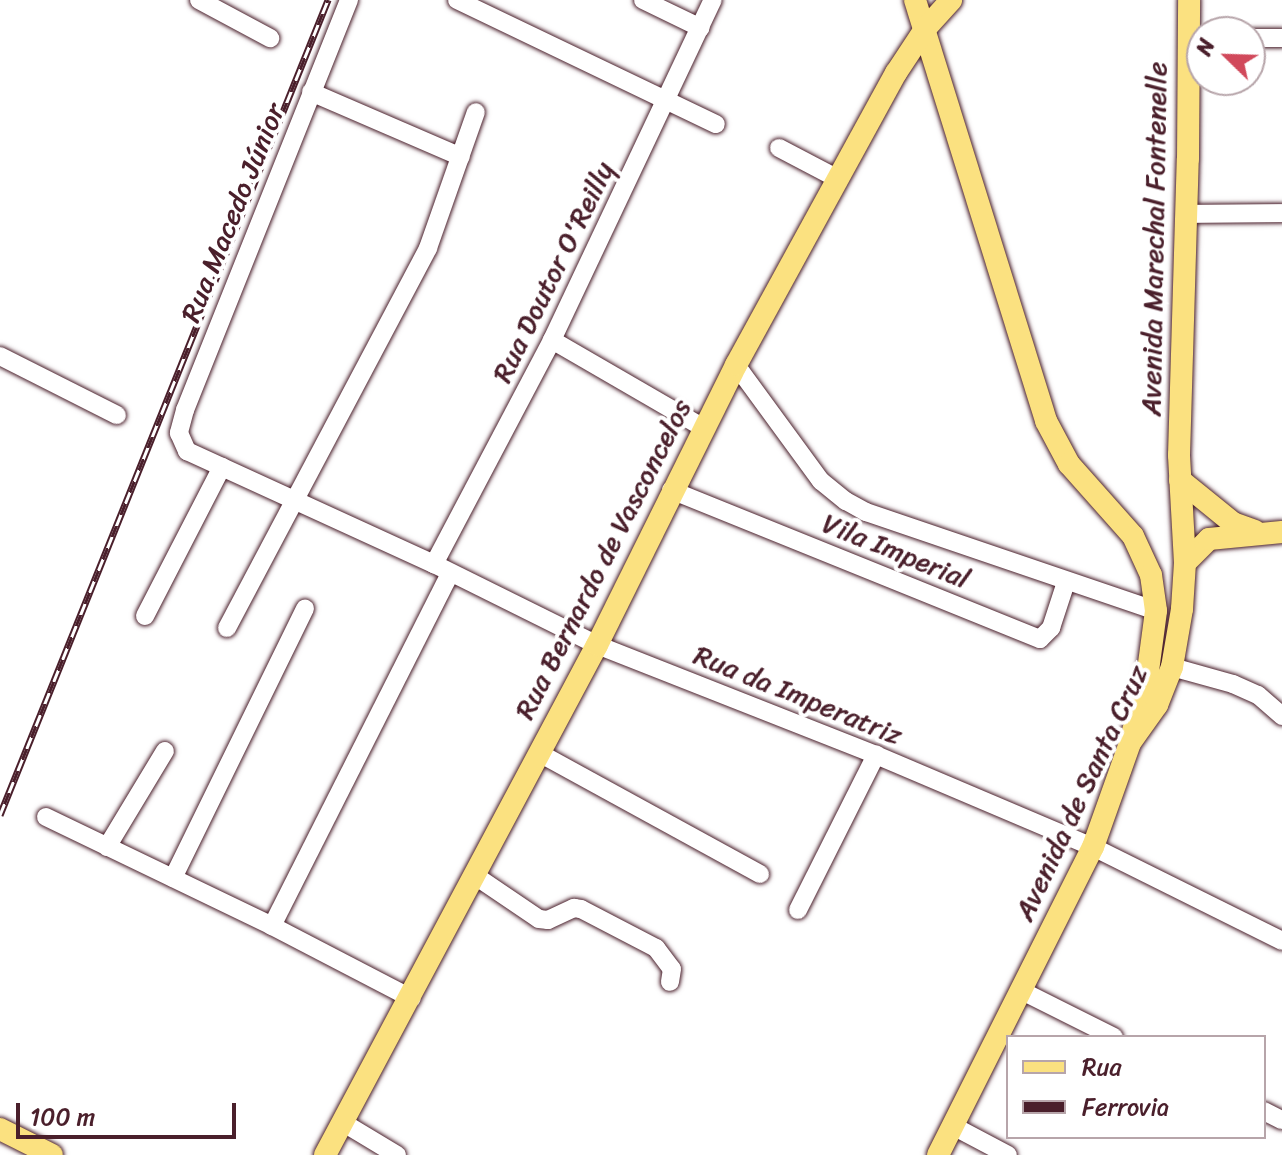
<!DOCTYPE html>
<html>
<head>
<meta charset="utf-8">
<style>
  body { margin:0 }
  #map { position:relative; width:1282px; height:1155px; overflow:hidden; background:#fff; font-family:Sriracha,sans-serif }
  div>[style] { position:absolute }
  .roads { filter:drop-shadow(0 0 2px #4a1f2b) drop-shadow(0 0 2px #4a1f2b) }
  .minor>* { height:18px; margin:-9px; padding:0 9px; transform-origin:9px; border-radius:9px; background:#fff }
  .major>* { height:22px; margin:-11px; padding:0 11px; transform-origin:11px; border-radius:11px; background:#fbe180 }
  .rail>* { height:7px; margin-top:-3.5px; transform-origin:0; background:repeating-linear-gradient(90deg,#fff 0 12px,#4a1f2b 0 24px); box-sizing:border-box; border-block:2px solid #4a1f2b }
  span { translate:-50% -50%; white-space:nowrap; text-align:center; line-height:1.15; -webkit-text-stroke:8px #fff; paint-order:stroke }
  .street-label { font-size:28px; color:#4a1f2b }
  .legend { position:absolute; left:1006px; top:1035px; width:260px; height:104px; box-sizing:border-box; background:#fff; border:2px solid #b7a5aa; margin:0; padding:10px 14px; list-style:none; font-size:24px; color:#4a1f2b }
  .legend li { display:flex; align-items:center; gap:16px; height:40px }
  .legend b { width:40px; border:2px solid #b7a5aa }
  .north { position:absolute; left:1186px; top:16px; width:80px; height:80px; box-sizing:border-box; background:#fff; border:2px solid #b7a5aa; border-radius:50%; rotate:293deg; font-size:22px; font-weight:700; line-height:32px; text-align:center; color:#4a1f2b }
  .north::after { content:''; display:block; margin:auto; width:28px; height:36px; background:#d1495b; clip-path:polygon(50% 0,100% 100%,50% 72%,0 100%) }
  .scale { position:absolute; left:16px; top:1103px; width:220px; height:36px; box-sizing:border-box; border:4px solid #4a1f2b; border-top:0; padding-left:10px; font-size:24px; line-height:28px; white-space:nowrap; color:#4a1f2b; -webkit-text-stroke:6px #fff; paint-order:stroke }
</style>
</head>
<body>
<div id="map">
  <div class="roads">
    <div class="minor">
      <i style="left:199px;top:0;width:81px;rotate:28.2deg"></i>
      <i style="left:349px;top:0;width:442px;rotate:111.8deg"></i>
      <i style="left:185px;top:410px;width:24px;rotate:105deg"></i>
      <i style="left:179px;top:433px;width:20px;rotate:66deg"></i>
      <i style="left:187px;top:451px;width:272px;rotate:24.6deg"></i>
      <i style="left:434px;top:564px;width:182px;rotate:26.4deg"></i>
      <i style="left:597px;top:645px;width:300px;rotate:21.5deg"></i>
      <i style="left:876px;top:755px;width:236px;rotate:23deg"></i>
      <i style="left:1093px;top:847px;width:211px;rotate:26.4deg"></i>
      <i style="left:457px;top:0;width:287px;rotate:25.6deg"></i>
      <i style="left:643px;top:0;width:64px;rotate:25.8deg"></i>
      <i style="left:1250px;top:38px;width:32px"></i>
      <i style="left:311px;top:92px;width:163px;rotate:23.4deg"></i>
      <i style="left:779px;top:148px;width:67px;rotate:27.7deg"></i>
      <i style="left:1187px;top:214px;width:95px;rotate:-0.6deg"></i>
      <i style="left:552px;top:340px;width:173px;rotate:30.1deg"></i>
      <i style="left:0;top:356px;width:131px;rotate:26.8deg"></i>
      <i style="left:736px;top:365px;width:144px;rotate:53.8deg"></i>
      <i style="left:821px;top:481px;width:32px;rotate:39deg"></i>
      <i style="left:846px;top:501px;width:23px;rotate:29deg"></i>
      <i style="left:866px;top:512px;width:306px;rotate:18.8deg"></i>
      <i style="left:671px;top:490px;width:398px;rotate:22deg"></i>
      <i style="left:1040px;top:639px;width:16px;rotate:-45deg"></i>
      <i style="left:1051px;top:628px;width:48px;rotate:-71.9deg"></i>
      <i style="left:434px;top:564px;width:253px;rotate:-62.2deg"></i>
      <i style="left:552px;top:340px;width:376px;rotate:-64.7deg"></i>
      <i style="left:145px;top:616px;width:168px;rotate:-62.7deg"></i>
      <i style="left:227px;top:628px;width:430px;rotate:-62.1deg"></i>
      <i style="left:428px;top:248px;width:144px;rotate:-70.6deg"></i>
      <i style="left:1172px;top:667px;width:63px;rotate:15.6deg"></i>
      <i style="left:1233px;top:684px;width:27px;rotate:24deg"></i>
      <i style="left:1258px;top:695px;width:32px;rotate:41deg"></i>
      <i style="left:539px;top:753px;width:252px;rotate:28.7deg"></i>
      <i style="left:46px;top:817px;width:251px;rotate:25.7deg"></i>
      <i style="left:272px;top:926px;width:157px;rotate:27.4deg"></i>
      <i style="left:107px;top:847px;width:112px;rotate:-58.9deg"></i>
      <i style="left:474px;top:875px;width:78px;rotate:34.1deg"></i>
      <i style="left:539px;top:919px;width:9px;rotate:6deg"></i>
      <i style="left:548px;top:920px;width:29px;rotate:-25deg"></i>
      <i style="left:574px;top:908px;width:7px;rotate:8deg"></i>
      <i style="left:581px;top:909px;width:85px;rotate:27.5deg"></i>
      <i style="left:656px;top:948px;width:26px;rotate:53deg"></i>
      <i style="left:672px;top:969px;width:13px;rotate:99deg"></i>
      <i style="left:173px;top:878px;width:300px;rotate:-63.9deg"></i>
      <i style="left:798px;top:910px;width:174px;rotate:-63.3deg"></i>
      <i style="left:272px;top:926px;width:395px;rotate:-63.2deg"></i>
      <i style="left:1020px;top:990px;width:105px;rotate:26.6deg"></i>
      <i style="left:1264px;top:1111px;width:20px;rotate:27deg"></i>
      <i style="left:342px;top:1122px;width:64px;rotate:31deg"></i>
      <i style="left:953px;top:1126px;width:62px;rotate:27.8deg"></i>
    </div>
    <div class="major">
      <i style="left:915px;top:0;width:441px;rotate:72.7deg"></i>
      <i style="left:1046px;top:421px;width:49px;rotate:61.9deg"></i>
      <i style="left:1069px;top:464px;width:96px;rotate:48.4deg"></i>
      <i style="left:1133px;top:536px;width:43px;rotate:65.2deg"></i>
      <i style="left:1151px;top:575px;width:36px;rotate:82deg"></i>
      <i style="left:1156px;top:611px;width:61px;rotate:97.6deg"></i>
      <i style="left:1148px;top:671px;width:62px;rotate:104deg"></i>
      <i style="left:1180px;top:480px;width:68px;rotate:39.1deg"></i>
      <i style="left:1233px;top:523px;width:23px;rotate:20deg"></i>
      <i style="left:1185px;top:563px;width:34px;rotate:-45deg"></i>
      <i style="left:1209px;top:539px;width:73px;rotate:-5.5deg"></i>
      <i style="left:0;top:1129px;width:58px;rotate:26.6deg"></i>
      <i style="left:325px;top:1155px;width:578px;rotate:-61.93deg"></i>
      <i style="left:597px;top:645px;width:313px;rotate:-63.6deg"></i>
      <i style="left:736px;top:365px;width:333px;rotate:-61.3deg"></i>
      <i style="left:896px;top:73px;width:53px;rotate:-56.6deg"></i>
      <i style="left:925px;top:29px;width:39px;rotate:-48deg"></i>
      <i style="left:938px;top:1155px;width:345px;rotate:-63.3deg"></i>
      <i style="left:1093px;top:847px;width:110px;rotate:-70.4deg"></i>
      <i style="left:1130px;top:743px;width:47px;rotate:-54.6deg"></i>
      <i style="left:1157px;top:705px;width:41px;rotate:-68.5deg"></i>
      <i style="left:1172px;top:667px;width:59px;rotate:-80.2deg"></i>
      <i style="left:1182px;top:609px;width:46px;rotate:-86.3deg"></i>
      <i style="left:1185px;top:563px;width:108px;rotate:-93.2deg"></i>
      <i style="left:1179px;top:455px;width:296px;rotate:-88.3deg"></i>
      <i style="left:1188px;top:159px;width:159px;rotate:-89.6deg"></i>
    </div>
  </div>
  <div class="rail">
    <i style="left:0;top:815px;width:879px;rotate:-68.08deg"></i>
  </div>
  <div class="street-label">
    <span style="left:233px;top:213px;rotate:-68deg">Rua Macedo Júnior</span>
    <span style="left:1154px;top:239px;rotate:-89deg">Avenida Marechal Fontenelle</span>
    <span style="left:553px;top:272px;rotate:-64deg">Rua Doutor O'Reilly</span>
    <span style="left:896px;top:551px;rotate:22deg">Vila Imperial</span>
    <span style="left:603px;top:559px;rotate:-63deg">Rua Bernardo de Vasconcelos</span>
    <span style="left:798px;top:695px;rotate:22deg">Rua da Imperatriz</span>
    <span style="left:1081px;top:793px;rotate:-65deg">Avenida de Santa Cruz</span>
  </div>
  <ul class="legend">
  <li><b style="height:10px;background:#fbe180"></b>Rua</li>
  <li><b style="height:10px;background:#4a1f2b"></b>Ferrovia</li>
  </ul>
  <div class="north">N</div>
  <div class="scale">100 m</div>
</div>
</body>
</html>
